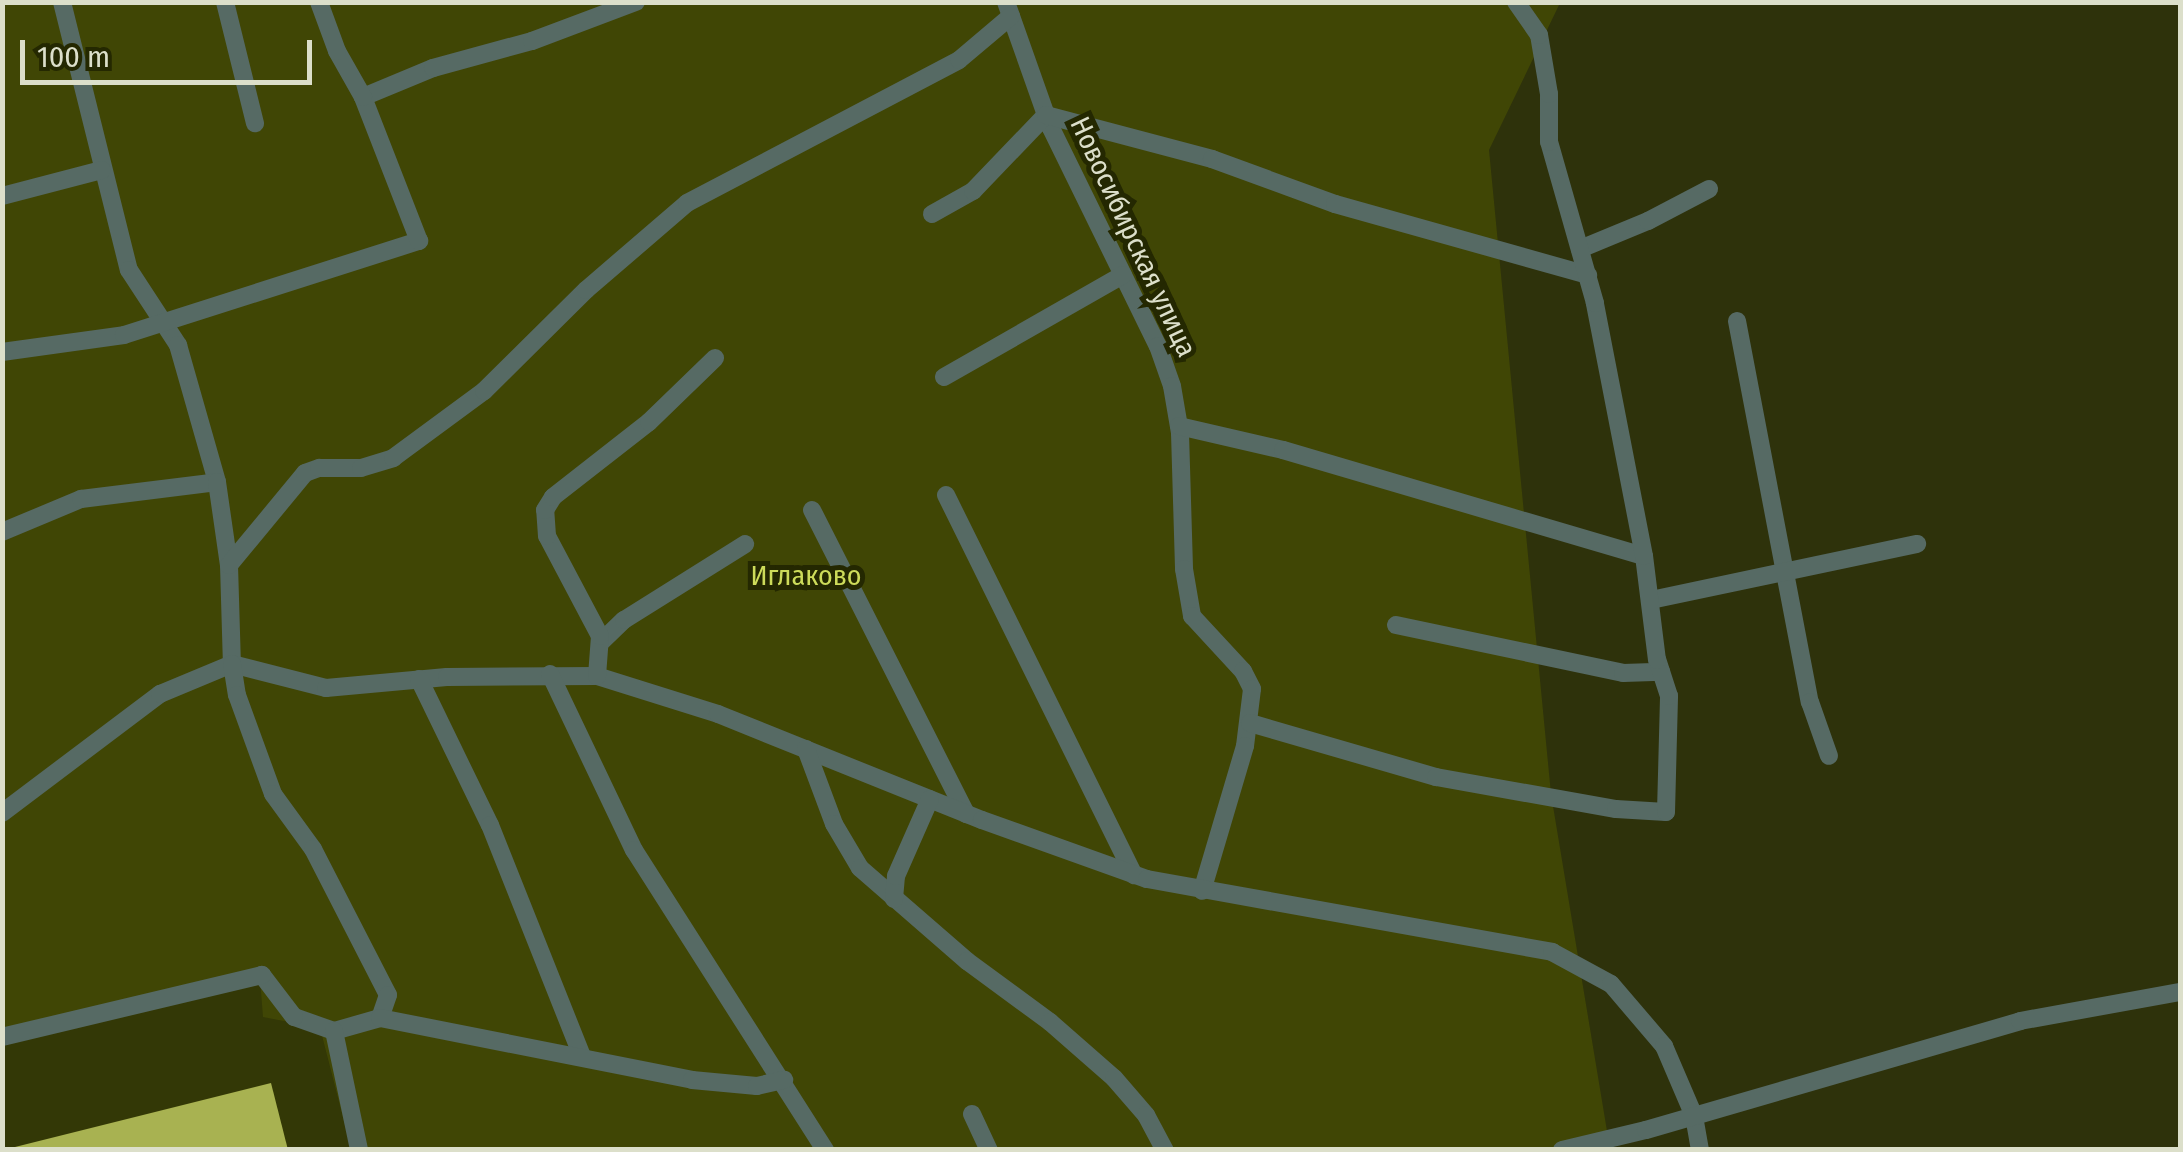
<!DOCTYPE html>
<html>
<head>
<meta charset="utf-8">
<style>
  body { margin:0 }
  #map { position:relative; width:2183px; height:1152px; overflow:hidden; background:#2e320b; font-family:"Fira Sans Condensed",sans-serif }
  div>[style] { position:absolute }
  .built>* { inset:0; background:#333806 }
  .green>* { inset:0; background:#404605 }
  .building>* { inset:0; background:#a8b251 }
  .street>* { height:18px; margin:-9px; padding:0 9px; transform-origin:9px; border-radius:9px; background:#566a64 }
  span { translate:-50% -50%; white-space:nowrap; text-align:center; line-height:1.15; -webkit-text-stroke:10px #242801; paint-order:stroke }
  .street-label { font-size:28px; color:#dcdfca }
  .park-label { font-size:28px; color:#cddb5a }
  .frame { position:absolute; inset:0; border:5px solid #dcdfca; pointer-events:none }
  .scale { position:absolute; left:20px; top:40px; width:292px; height:45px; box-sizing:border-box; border:5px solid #dcdfca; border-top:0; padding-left:12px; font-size:30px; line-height:35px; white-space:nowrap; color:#dcdfca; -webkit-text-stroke:8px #242801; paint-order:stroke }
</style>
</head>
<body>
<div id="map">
  <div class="built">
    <i style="clip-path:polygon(261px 979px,320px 1028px,351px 1149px,3px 1149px,2px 1042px)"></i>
  </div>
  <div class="green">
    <i style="clip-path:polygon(2px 3px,1560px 3px,1489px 150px,1551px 794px,1610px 1149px,351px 1149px,320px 1028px,263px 1017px,260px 979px,3px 1042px)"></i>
  </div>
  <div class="building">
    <i style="clip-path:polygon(271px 1083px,288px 1150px,11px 1150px,11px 1148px)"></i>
  </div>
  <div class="street">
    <i style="left:62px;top:2px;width:276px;rotate:76deg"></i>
    <i style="left:129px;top:270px;width:90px;rotate:56.8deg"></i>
    <i style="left:178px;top:345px;width:142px;rotate:74.1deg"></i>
    <i style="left:225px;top:2px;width:125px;rotate:76.1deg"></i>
    <i style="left:1006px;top:2px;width:132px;rotate:70.5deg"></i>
    <i style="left:1050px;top:126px;width:245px;rotate:63.9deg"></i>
    <i style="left:1158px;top:346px;width:42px;rotate:70.7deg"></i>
    <i style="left:1172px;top:386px;width:48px;rotate:80.3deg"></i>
    <i style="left:1180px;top:433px;width:136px;rotate:88.3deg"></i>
    <i style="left:1184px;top:569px;width:48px;rotate:80.3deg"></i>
    <i style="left:1192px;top:616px;width:75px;rotate:47.2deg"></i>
    <i style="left:1243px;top:671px;width:20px;rotate:63deg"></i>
    <i style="left:1252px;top:689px;width:57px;rotate:97deg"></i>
    <i style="left:1245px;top:746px;width:151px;rotate:106.5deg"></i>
    <i style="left:363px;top:97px;width:76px;rotate:-22.5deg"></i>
    <i style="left:433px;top:68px;width:103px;rotate:-15.3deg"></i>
    <i style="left:532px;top:41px;width:111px;rotate:-20.6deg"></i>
    <i style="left:2px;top:196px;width:103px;rotate:-14.6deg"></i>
    <i style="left:932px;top:214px;width:47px;rotate:-29.3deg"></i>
    <i style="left:973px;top:191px;width:105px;rotate:-46.2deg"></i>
    <i style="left:1046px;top:115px;width:172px;rotate:14.8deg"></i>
    <i style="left:1212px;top:159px;width:131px;rotate:20.1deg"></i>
    <i style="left:1335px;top:204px;width:263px;rotate:15.7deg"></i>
    <i style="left:1580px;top:249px;width:74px;rotate:-22.4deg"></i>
    <i style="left:1648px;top:221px;width:69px;rotate:-27.7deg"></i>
    <i style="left:1737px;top:321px;width:388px;rotate:79.2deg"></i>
    <i style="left:1810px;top:702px;width:57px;rotate:70.6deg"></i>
    <i style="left:2px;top:352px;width:123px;rotate:-7.9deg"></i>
    <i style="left:124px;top:335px;width:310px;rotate:-17.7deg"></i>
    <i style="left:419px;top:241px;width:155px;rotate:-111.3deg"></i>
    <i style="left:363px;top:97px;width:53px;rotate:-119.5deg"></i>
    <i style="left:337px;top:51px;width:52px;rotate:-110.2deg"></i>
    <i style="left:944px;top:377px;width:206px;rotate:-29.7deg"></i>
    <i style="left:1179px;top:426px;width:107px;rotate:13deg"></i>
    <i style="left:1283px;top:450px;width:376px;rotate:16.4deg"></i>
    <i style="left:946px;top:495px;width:424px;rotate:63.7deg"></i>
    <i style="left:812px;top:510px;width:341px;rotate:63.1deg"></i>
    <i style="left:2px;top:532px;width:86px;rotate:-22.7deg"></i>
    <i style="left:81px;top:499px;width:137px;rotate:-7.1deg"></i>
    <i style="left:217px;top:482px;width:84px;rotate:81.8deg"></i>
    <i style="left:229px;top:565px;width:99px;rotate:88.3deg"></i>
    <i style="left:232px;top:664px;width:97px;rotate:14.3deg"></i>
    <i style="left:326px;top:688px;width:121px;rotate:-5.2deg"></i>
    <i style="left:447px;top:677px;width:150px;rotate:-0.4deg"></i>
    <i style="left:597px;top:676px;width:127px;rotate:17.4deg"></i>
    <i style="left:718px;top:714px;width:284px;rotate:21.9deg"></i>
    <i style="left:982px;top:820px;width:175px;rotate:19.7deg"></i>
    <i style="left:1147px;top:879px;width:412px;rotate:10.2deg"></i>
    <i style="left:1552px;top:952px;width:67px;rotate:28.5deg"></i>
    <i style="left:1611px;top:984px;width:82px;rotate:49.5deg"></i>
    <i style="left:1664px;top:1046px;width:76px;rotate:66.8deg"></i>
    <i style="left:1694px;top:1116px;width:35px;rotate:80deg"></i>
    <i style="left:229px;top:565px;width:119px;rotate:-50.4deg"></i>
    <i style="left:305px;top:473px;width:15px;rotate:-20deg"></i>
    <i style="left:319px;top:468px;width:42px"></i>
    <i style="left:361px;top:468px;width:34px;rotate:-17deg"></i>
    <i style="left:393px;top:458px;width:113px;rotate:-36.4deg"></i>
    <i style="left:484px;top:391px;width:144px;rotate:-44.7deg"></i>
    <i style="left:586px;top:290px;width:133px;rotate:-40.7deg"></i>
    <i style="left:687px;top:203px;width:307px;rotate:-27.7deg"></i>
    <i style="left:959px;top:60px;width:68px;rotate:-40.2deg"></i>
    <i style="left:1651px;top:600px;width:272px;rotate:-11.9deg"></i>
    <i style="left:1396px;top:625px;width:232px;rotate:11.9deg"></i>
    <i style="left:1623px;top:673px;width:38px;rotate:-2deg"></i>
    <i style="left:601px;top:642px;width:32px;rotate:-44deg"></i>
    <i style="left:624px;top:620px;width:143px;rotate:-32.1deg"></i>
    <i style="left:550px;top:674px;width:195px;rotate:64.5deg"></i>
    <i style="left:634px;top:850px;width:356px;rotate:57.5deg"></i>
    <i style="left:597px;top:676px;width:40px;rotate:-85.7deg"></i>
    <i style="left:600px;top:636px;width:113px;rotate:-117.9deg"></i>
    <i style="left:547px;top:536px;width:26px;rotate:-94deg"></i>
    <i style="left:545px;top:510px;width:15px;rotate:-58deg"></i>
    <i style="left:553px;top:497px;width:122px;rotate:-38deg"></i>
    <i style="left:649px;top:422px;width:92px;rotate:-44.1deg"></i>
    <i style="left:419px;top:679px;width:162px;rotate:64.1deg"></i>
    <i style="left:490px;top:825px;width:249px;rotate:68.3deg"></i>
    <i style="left:1250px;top:723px;width:194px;rotate:16.2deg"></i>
    <i style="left:1436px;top:777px;width:183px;rotate:10.1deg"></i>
    <i style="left:1616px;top:809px;width:50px;rotate:3.4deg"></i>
    <i style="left:1666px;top:812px;width:116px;rotate:-88.5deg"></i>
    <i style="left:1669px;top:696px;width:38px;rotate:-108deg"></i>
    <i style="left:1657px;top:660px;width:105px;rotate:-97.1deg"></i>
    <i style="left:1644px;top:556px;width:258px;rotate:-101deg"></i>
    <i style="left:1595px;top:303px;width:167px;rotate:-105.9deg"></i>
    <i style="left:1549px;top:142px;width:48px;rotate:-90deg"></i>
    <i style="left:1549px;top:94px;width:60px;rotate:-99.6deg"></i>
    <i style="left:1539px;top:35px;width:40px;rotate:-124.9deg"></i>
    <i style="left:806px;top:749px;width:80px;rotate:69.5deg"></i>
    <i style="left:834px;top:824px;width:51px;rotate:59.4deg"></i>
    <i style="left:860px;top:868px;width:142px;rotate:41deg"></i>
    <i style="left:967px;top:961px;width:103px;rotate:36.3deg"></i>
    <i style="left:1050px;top:1022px;width:85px;rotate:41.2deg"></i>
    <i style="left:1114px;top:1078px;width:49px;rotate:49.1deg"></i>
    <i style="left:1146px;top:1115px;width:40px;rotate:62deg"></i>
    <i style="left:2px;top:813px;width:198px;rotate:-37deg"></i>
    <i style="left:160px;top:694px;width:78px;rotate:-22.6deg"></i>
    <i style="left:232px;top:664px;width:31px;rotate:81deg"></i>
    <i style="left:237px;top:695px;width:105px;rotate:70deg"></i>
    <i style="left:273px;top:794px;width:68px;rotate:54deg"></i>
    <i style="left:313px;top:849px;width:164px;rotate:62.8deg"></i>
    <i style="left:388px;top:995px;width:24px;rotate:109deg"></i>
    <i style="left:380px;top:1018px;width:48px;rotate:164.2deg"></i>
    <i style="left:334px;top:1031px;width:42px;rotate:-160.7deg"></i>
    <i style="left:294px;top:1017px;width:53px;rotate:-127.3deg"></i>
    <i style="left:262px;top:975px;width:267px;rotate:166.6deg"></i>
    <i style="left:894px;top:899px;width:23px;rotate:-85deg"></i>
    <i style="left:896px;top:876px;width:84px;rotate:-66.2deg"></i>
    <i style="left:380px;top:1018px;width:318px;rotate:11.2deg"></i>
    <i style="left:692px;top:1080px;width:65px;rotate:5.3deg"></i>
    <i style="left:757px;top:1086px;width:28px;rotate:-13deg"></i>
    <i style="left:334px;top:1031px;width:122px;rotate:78.1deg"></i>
    <i style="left:972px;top:1114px;width:40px;rotate:65deg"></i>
    <i style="left:1562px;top:1150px;width:86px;rotate:-13.4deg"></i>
    <i style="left:1646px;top:1130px;width:390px;rotate:-16.2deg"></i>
    <i style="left:2020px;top:1021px;width:163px;rotate:-10.3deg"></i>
  </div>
  <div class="street-label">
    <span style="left:1133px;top:237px;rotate:65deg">Новосибирская улица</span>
  </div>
  <div class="park-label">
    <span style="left:806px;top:576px">Иглаково</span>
  </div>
  <div class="frame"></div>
  <div class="scale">100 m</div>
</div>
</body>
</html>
